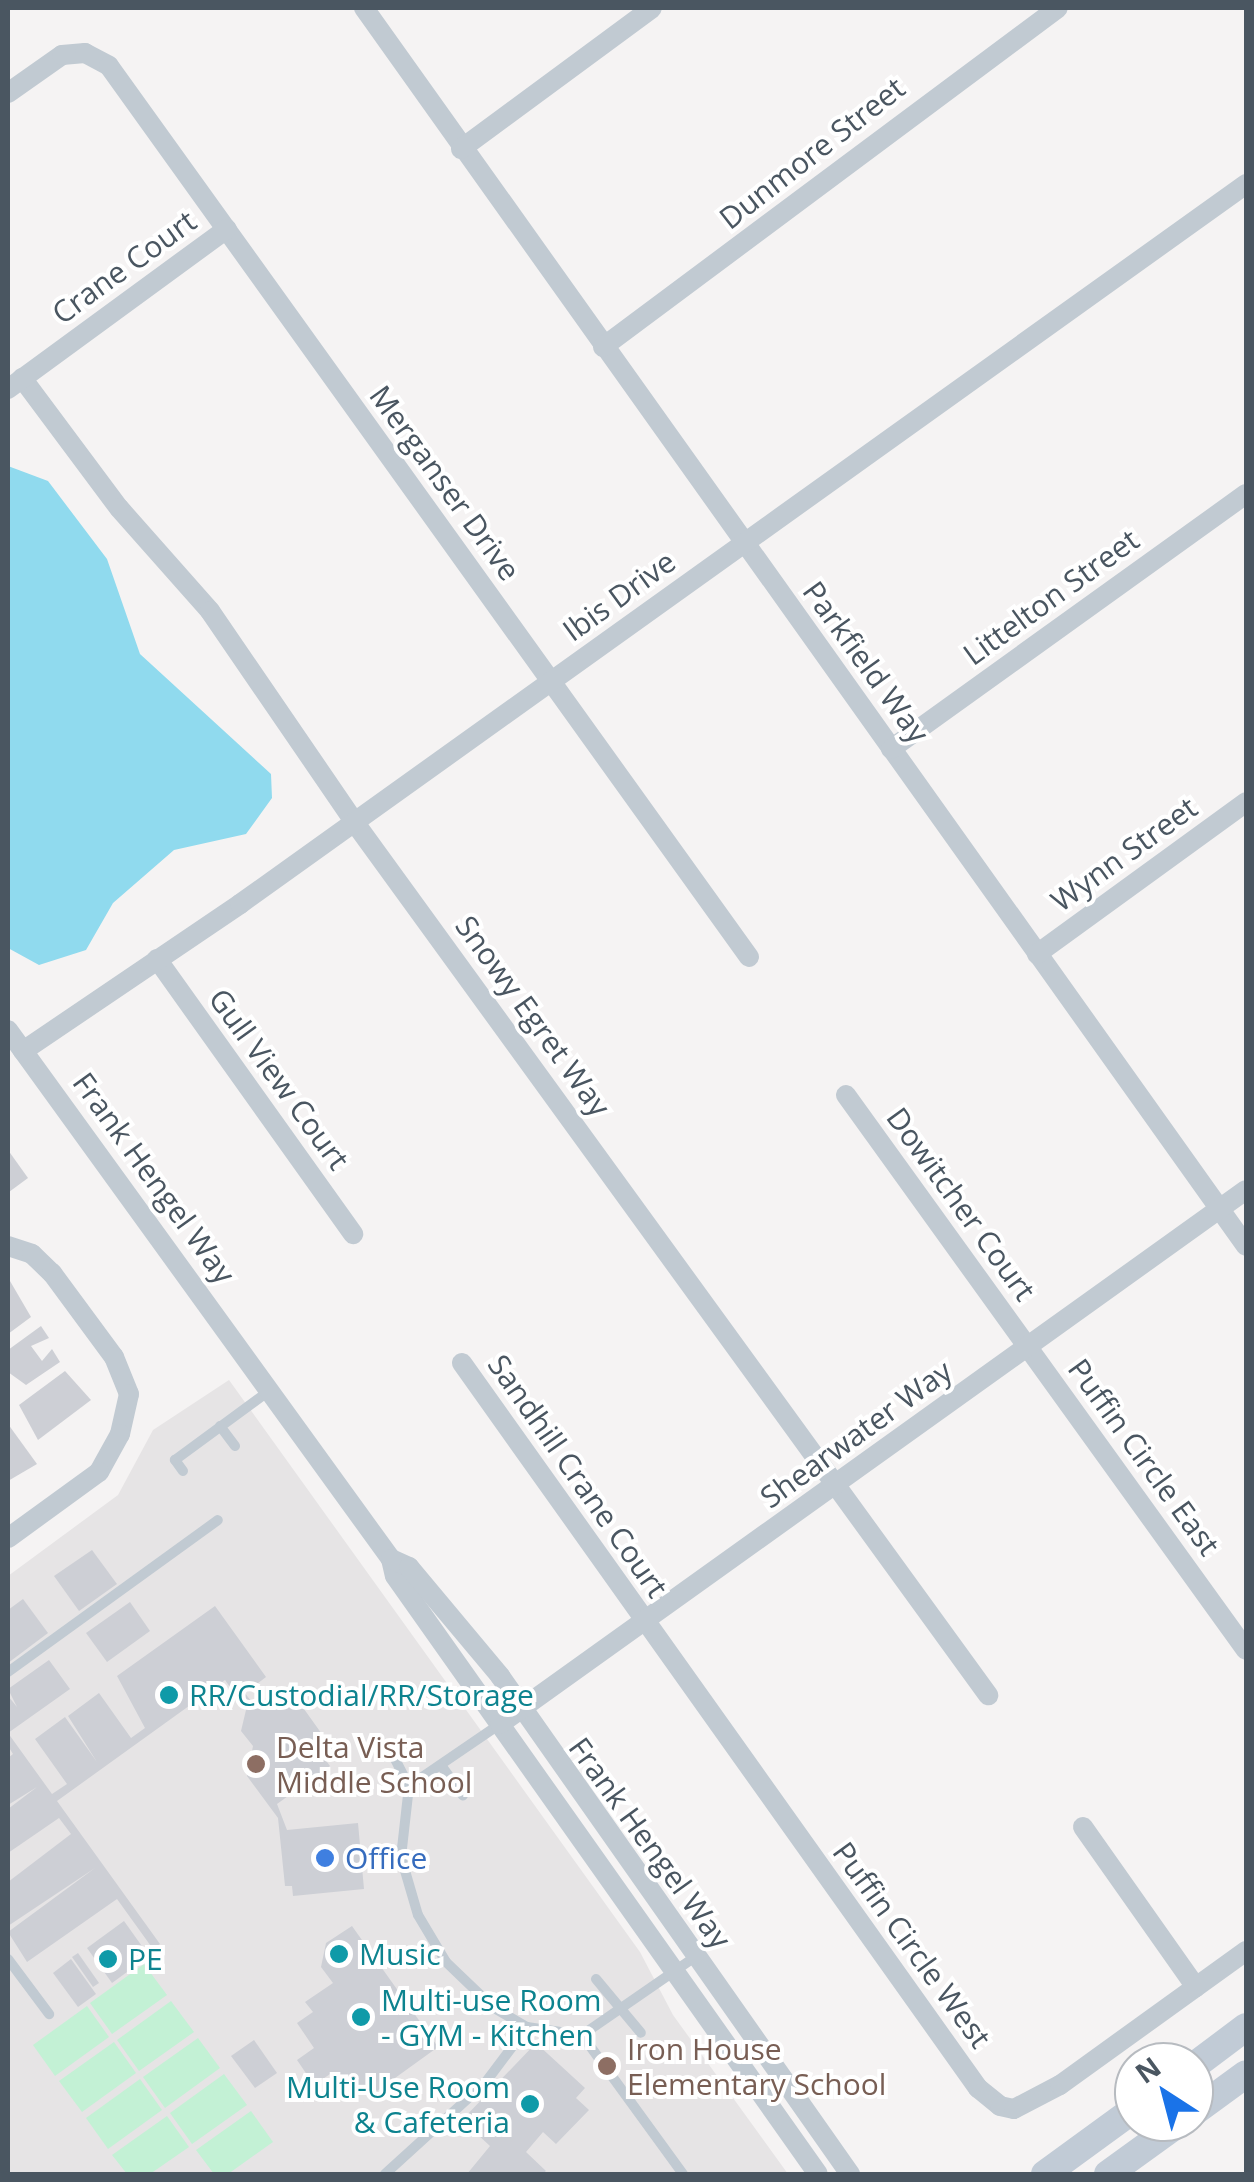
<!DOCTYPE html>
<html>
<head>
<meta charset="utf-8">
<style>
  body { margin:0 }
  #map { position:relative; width:1254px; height:2182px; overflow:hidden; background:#f5f3f3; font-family:"Open Sans",sans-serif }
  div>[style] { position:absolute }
  .education>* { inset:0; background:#e6e4e5 }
  .green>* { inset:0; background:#c3f1d5 }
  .water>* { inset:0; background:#90daee }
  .building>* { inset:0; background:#cdcfd5 }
  .lane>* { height:10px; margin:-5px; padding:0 5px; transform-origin:5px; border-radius:5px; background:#c1cad2 }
  .street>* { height:20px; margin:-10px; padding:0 10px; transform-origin:10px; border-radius:10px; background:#c1cad2 }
  .secondary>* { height:28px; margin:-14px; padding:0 14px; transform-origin:14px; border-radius:14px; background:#c1cbd6 }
  .dots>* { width:28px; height:28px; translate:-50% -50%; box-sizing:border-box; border:5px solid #fff; border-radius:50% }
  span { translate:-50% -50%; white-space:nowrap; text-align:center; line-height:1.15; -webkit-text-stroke:8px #fff; paint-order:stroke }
  .street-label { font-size:30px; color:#4a5661 }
  .culture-label { font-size:30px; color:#0d838f }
  .left { translate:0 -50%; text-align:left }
  .right { translate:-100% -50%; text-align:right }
  .education-label { font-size:30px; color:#785e54 }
  .shop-label { font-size:30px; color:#366cbe }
  .frame { position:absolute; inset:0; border:10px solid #4a5661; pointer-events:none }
  .north { position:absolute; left:1114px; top:2042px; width:100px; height:100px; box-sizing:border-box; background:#fff; border:2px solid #b7bbc0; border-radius:50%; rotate:324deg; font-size:28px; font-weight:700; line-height:40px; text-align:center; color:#4a5661 }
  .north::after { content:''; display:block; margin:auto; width:35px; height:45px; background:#1a73e8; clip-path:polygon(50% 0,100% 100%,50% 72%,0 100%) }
</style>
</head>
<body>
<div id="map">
  <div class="education">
    <i style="clip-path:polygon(229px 1380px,640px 1952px,673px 2015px,788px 2174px,8px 2174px,8px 1576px,118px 1495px,153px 1430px)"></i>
  </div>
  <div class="green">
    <i style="clip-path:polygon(144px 1964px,167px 1995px,112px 2034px,90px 2003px)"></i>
    <i style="clip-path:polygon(171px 2001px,194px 2032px,139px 2071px,117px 2040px)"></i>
    <i style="clip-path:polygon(87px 2006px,109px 2037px,55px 2076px,33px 2045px)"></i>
    <i style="clip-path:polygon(198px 2038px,220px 2068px,165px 2108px,143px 2077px)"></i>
    <i style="clip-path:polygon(114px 2042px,136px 2073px,82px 2112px,59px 2081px)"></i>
    <i style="clip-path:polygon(224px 2074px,247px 2105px,192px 2144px,170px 2113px)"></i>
    <i style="clip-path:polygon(140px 2079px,162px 2110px,108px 2149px,86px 2118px)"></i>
    <i style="clip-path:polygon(251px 2111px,273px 2142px,228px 2174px,214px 2174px,196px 2150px)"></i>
    <i style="clip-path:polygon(167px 2116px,189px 2147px,150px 2174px,127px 2174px,112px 2155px)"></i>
  </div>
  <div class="water">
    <i style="clip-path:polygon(8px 466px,48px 481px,107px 559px,140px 654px,271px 774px,272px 798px,246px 834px,174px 850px,113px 903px,86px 950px,39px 965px,8px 948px)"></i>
  </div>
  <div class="building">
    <i style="clip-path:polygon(8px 1150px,28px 1178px,9px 1192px,8px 1190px)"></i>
    <i style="clip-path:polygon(10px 1281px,31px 1317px,8px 1334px,8px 1283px)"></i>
    <i style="clip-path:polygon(41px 1326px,49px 1338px,31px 1346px,42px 1361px,52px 1349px,60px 1362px,26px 1385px,8px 1372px,8px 1350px)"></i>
    <i style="clip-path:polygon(65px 1371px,91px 1400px,38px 1440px,19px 1405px)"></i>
    <i style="clip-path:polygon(8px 1424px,37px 1464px,8px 1481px)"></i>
    <i style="clip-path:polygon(92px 1550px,117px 1584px,79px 1611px,54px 1576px)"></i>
    <i style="clip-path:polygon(23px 1599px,48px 1633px,8px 1663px,8px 1610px)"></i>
    <i style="clip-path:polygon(130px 1602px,150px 1631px,107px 1662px,86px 1633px)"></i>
    <i style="clip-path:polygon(215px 1606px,266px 1677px,245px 1693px,253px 1704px,289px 1688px,334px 1751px,324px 1758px,330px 1766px,277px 1804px,287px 1830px,358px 1823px,364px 1889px,293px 1896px,292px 1886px,285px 1886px,278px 1818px,247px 1776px,253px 1746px,241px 1731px,246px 1710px,225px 1680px,57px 1801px,160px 1944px,153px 1949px,117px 1899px,27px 1962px,8px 1932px,95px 1868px,8px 1926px,8px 1882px,71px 1834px,59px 1818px,8px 1853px,8px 1809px,37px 1787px,8px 1805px,8px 1758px,13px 1754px,8px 1746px,8px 1696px,17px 1707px,8px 1689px,49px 1660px,70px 1689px,8px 1733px,52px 1794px,67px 1784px,35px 1739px,65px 1717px,97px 1762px,68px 1716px,99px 1693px,131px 1738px,145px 1728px,117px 1676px)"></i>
    <i style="clip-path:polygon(124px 1921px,149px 1956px,112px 1983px,87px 1948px)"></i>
    <i style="clip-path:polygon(352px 1926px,438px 2047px,377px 2091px,373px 2085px,353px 2100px,333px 2072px,314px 2085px,297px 2060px,314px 2048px,297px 2023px,313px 2012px,305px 2002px,333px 1983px,321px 1967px,326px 1943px)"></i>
    <i style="clip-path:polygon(78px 1953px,99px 1983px,93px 1987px,72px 1957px)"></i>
    <i style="clip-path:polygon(71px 1959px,96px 1994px,78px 2007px,53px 1973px)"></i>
    <i style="clip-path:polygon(254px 2040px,277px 2073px,255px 2088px,231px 2056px)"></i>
    <i style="clip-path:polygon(536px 2043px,585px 2088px,576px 2098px,589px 2110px,556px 2144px,543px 2132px,526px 2152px,546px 2171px,542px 2174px,467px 2174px,490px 2146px,462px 2120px)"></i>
  </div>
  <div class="lane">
    <i style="left:220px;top:1426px;width:25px;rotate:53deg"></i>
    <i style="left:183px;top:1471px;width:14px;rotate:-126deg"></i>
    <i style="left:175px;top:1460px;width:117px;rotate:-36.3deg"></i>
    <i style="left:8px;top:1672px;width:259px;rotate:-35.9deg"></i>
    <i style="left:500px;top:1724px;width:110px;rotate:145.7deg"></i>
    <i style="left:409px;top:1786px;width:71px;rotate:96.4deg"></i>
    <i style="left:401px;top:1857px;width:60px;rotate:73.7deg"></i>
    <i style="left:418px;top:1915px;width:55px;rotate:59.2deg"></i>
    <i style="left:446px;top:1962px;width:66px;rotate:43.8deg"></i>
    <i style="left:494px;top:2008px;width:38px;rotate:30deg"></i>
    <i style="left:527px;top:2027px;width:56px;rotate:8.3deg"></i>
    <i style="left:582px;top:2035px;width:172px;rotate:54deg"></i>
    <i style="left:394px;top:1757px;width:33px;rotate:63deg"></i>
    <i style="left:443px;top:1768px;width:34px;rotate:54deg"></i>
    <i style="left:8px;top:1959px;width:69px;rotate:53.3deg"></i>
    <i style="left:596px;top:1979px;width:70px;rotate:50.2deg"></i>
    <i style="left:582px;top:2035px;width:137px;rotate:-34.6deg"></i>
    <i style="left:385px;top:2174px;width:135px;rotate:-42.3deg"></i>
    <i style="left:485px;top:2083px;width:70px;rotate:-53.1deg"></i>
  </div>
  <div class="street">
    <i style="left:364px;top:8px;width:1520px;rotate:54.53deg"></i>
    <i style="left:8px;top:93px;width:66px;rotate:-35.1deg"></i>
    <i style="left:62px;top:55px;width:23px;rotate:-5deg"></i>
    <i style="left:85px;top:53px;width:27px;rotate:28deg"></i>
    <i style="left:109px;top:66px;width:1097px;rotate:54.31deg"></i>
    <i style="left:461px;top:149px;width:237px;rotate:-36.4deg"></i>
    <i style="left:603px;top:347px;width:567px;rotate:-36.69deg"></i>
    <i style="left:22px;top:378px;width:162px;rotate:53.3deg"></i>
    <i style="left:119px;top:508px;width:137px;rotate:48.5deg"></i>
    <i style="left:210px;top:611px;width:257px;rotate:55.6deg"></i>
    <i style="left:355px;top:823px;width:1078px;rotate:54.02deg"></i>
    <i style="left:8px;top:389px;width:271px;rotate:-36.2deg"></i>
    <i style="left:891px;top:749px;width:437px;rotate:-35.7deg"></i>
    <i style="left:1037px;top:954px;width:258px;rotate:-36deg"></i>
    <i style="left:157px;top:959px;width:338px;rotate:54.5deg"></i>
    <i style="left:8px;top:1030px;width:653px;rotate:54.1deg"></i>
    <i style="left:391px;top:1559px;width:17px;rotate:77deg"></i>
    <i style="left:395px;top:1576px;width:732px;rotate:54.73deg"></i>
    <i style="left:23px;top:1051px;width:262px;rotate:-34.1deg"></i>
    <i style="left:240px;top:904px;width:1237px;rotate:-35.59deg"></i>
    <i style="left:846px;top:1095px;width:684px;rotate:54.22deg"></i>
    <i style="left:8px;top:1246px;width:25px;rotate:18deg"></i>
    <i style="left:32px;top:1254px;width:28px;rotate:44deg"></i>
    <i style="left:52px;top:1273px;width:104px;rotate:53.6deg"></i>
    <i style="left:114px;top:1357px;width:40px;rotate:68deg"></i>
    <i style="left:129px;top:1394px;width:41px;rotate:102.7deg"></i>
    <i style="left:120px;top:1434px;width:43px;rotate:118.9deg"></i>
    <i style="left:99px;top:1472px;width:112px;rotate:144deg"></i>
    <i style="left:462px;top:1363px;width:890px;rotate:54.56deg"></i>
    <i style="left:978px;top:2088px;width:28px;rotate:39deg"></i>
    <i style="left:1000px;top:2106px;width:14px;rotate:12deg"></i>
    <i style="left:1014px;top:2109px;width:52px;rotate:-27.6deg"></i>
    <i style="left:1060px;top:2085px;width:229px;rotate:-35.8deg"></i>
    <i style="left:391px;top:1559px;width:20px;rotate:24deg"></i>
    <i style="left:409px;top:1567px;width:142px;rotate:50.1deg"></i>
    <i style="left:500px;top:1676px;width:609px;rotate:54.9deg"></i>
    <i style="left:500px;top:1724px;width:917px;rotate:-35.6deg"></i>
    <i style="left:1083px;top:1827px;width:196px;rotate:54.8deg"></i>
  </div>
  <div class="secondary">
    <i style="left:1194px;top:2066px;width:65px;rotate:-36.9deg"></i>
    <i style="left:1194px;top:2112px;width:64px;rotate:-36.2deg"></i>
    <i style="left:1045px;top:2174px;width:110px;rotate:-36.1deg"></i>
    <i style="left:1108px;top:2174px;width:89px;rotate:-35.8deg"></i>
  </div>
  <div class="dots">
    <i style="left:169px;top:1695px;background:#0f9aa8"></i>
    <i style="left:256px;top:1764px;background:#8d6e63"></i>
    <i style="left:325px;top:1858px;background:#3f7fe0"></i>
    <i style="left:339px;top:1954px;background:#0f9aa8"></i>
    <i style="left:108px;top:1959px;background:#0f9aa8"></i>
    <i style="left:361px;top:2017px;background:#0f9aa8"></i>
    <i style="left:607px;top:2066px;background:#8d6e63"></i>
    <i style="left:530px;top:2104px;background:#0f9aa8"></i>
  </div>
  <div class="street-label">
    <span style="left:812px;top:153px;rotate:-38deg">Dunmore Street</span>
    <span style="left:124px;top:267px;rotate:-36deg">Crane Court</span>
    <span style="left:445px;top:483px;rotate:54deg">Merganser Drive</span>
    <span style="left:619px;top:596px;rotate:-36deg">Ibis Drive</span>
    <span style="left:1051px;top:597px;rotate:-36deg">Littelton Street</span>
    <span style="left:866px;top:662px;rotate:54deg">Parkfield Way</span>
    <span style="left:1124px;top:854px;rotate:-36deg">Wynn Street</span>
    <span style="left:533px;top:1016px;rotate:54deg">Snowy Egret Way</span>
    <span style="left:279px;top:1079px;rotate:54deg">Gull View Court</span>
    <span style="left:154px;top:1178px;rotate:54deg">Frank Hengel Way</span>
    <span style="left:961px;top:1204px;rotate:54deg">Dowitcher Court</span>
    <span style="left:856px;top:1434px;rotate:-36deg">Shearwater Way</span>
    <span style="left:1144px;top:1457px;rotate:54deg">Puffin Circle East</span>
    <span style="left:578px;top:1476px;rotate:55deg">Sandhill Crane Court</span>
    <span style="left:650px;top:1843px;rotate:54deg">Frank Hengel Way</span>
    <span style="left:912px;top:1945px;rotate:54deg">Puffin Circle West</span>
  </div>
  <div class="culture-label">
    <span class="left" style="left:189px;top:1695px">RR/Custodial/RR/Storage</span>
    <span class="left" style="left:359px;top:1954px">Music</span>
    <span class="left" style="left:128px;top:1959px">PE</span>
    <span class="left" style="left:381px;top:2017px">Multi-use Room<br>- GYM - Kitchen</span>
    <span class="right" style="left:510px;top:2104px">Multi-Use Room<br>&amp; Cafeteria</span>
  </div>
  <div class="education-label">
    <span class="left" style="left:276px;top:1764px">Delta Vista<br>Middle School</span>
    <span class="left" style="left:627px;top:2066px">Iron House<br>Elementary School</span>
  </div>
  <div class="shop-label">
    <span class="left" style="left:345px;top:1858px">Office</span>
  </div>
  <div class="frame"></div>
  <div class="north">N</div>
</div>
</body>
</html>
